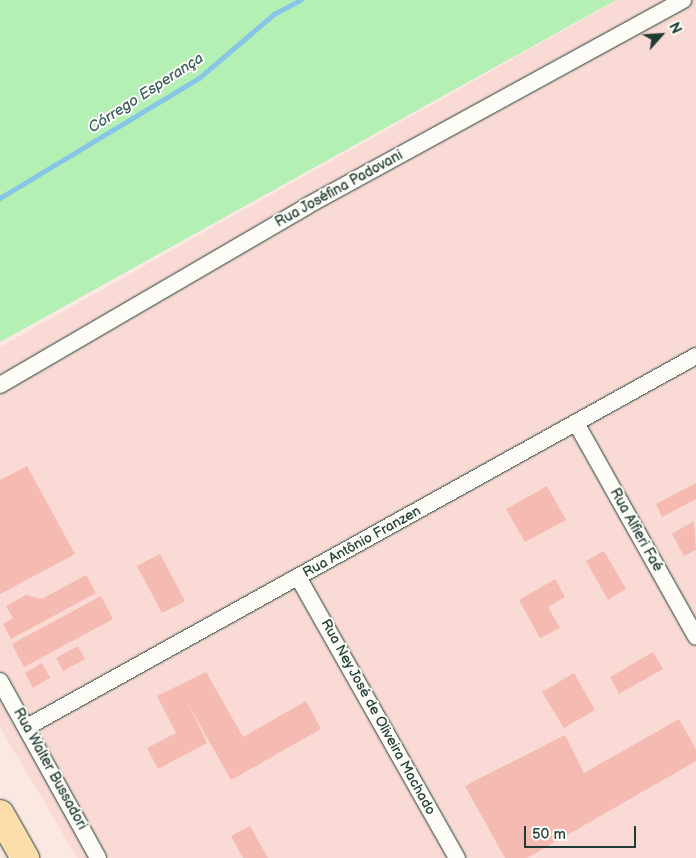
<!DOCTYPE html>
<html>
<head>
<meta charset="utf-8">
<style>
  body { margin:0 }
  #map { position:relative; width:696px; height:858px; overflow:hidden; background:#fbe8e2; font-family:"Balsamiq Sans",sans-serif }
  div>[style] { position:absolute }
  .built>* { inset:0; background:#f9dad4 }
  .green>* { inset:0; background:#b4efb4 }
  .stream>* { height:4.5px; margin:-2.25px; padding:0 2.25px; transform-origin:2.25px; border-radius:2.25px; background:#87c6e7 }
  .building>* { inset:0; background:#f5bab2 }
  .roads { filter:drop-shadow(0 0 1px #1f3d34) drop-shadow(0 0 1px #1f3d34) }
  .street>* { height:16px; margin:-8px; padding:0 8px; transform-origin:8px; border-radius:8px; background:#fdfcf7 }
  .highway>* { height:28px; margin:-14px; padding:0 14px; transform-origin:14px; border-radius:14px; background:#fbddab }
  span { translate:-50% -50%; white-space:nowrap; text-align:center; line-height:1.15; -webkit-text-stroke:4px #fdfcf7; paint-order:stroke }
  .street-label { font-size:14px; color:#1f3d34 }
  .water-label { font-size:15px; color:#395f61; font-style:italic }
  .north { position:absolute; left:636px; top:10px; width:50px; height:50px; -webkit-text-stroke:4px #fdfcf7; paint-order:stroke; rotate:64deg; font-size:14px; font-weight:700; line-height:20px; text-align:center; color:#1f3d34 }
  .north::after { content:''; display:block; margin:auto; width:18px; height:22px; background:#1f3d34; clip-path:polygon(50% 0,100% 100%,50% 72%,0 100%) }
  .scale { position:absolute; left:524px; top:826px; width:112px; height:22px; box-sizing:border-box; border:2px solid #1f3d34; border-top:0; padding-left:6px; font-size:15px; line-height:18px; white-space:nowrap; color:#1f3d34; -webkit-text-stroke:4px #fdfcf7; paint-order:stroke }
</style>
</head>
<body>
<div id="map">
  <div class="built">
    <i style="clip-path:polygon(618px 0,696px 0,696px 858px,77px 858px,0 727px,0 347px)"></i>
  </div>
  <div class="green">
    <i style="clip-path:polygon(0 0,616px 0,0 342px)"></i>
  </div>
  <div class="stream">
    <i style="left:0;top:198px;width:232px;rotate:-31.1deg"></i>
    <i style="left:199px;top:78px;width:99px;rotate:-40.5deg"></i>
    <i style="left:274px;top:14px;width:30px;rotate:-28deg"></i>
  </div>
  <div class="building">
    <i style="clip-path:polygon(27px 466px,75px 554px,0 594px,0 480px)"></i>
    <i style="clip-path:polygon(696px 483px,696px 499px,662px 517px,656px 504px)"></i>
    <i style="clip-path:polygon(547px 486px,566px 520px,525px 542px,506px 509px)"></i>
    <i style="clip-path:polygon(694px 521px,696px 550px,684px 556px,672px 534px)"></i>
    <i style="clip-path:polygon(604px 551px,626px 589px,608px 600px,586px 561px)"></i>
    <i style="clip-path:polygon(160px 554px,185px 601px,162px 613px,137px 566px)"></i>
    <i style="clip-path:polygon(86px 575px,96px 593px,11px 639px,3px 624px,13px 618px,6px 606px,26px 595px,42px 599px)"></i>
    <i style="clip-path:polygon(555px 579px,565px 597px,548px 607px,560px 628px,540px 638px,519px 600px)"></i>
    <i style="clip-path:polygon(101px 596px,113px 619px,24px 667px,12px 644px)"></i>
    <i style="clip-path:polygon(78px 646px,85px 659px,63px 671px,56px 658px)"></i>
    <i style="clip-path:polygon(653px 652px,663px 669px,619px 694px,610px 677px)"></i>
    <i style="clip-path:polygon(42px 663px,50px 678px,33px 688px,25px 673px)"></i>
    <i style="clip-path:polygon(206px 672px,243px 737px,306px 701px,321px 729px,231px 780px,187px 702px,207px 743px,158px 769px,147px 748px,176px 733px,157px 696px)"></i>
    <i style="clip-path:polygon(574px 673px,595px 710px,564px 728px,542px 692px)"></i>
    <i style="clip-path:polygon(679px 719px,696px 749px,696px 761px,527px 858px,505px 858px,465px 786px,565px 735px,584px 773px)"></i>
    <i style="clip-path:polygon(250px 826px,268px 858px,243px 858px,231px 836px)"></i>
  </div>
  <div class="roads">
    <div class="street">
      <i style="left:0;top:385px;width:355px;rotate:-30.2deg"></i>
      <i style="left:307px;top:206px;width:429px;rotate:-28.7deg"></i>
      <i style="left:576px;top:423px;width:245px;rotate:60.7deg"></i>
      <i style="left:298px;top:577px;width:323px;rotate:60.5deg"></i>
      <i style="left:0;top:681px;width:202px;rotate:61deg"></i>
      <i style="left:27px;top:727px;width:765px;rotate:-29.01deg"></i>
    </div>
    <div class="highway">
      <i style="left:0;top:814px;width:51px;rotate:60.4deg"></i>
    </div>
  </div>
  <div class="street-label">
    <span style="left:339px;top:189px;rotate:-29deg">Rua Joséfina Padovani</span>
    <span style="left:636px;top:530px;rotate:61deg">Rua Alfieri Faé</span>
    <span style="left:362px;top:542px;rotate:-29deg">Rua Antônio Franzen</span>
    <span style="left:378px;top:717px;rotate:61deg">Rua Ney José de Oliveira Machado</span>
    <span style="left:50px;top:769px;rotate:61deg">Rua Walter Bussadori</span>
  </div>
  <div class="water-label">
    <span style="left:146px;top:93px;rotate:-33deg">Córrego Esperança</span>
  </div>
  <div class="north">N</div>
  <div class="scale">50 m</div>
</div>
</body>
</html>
